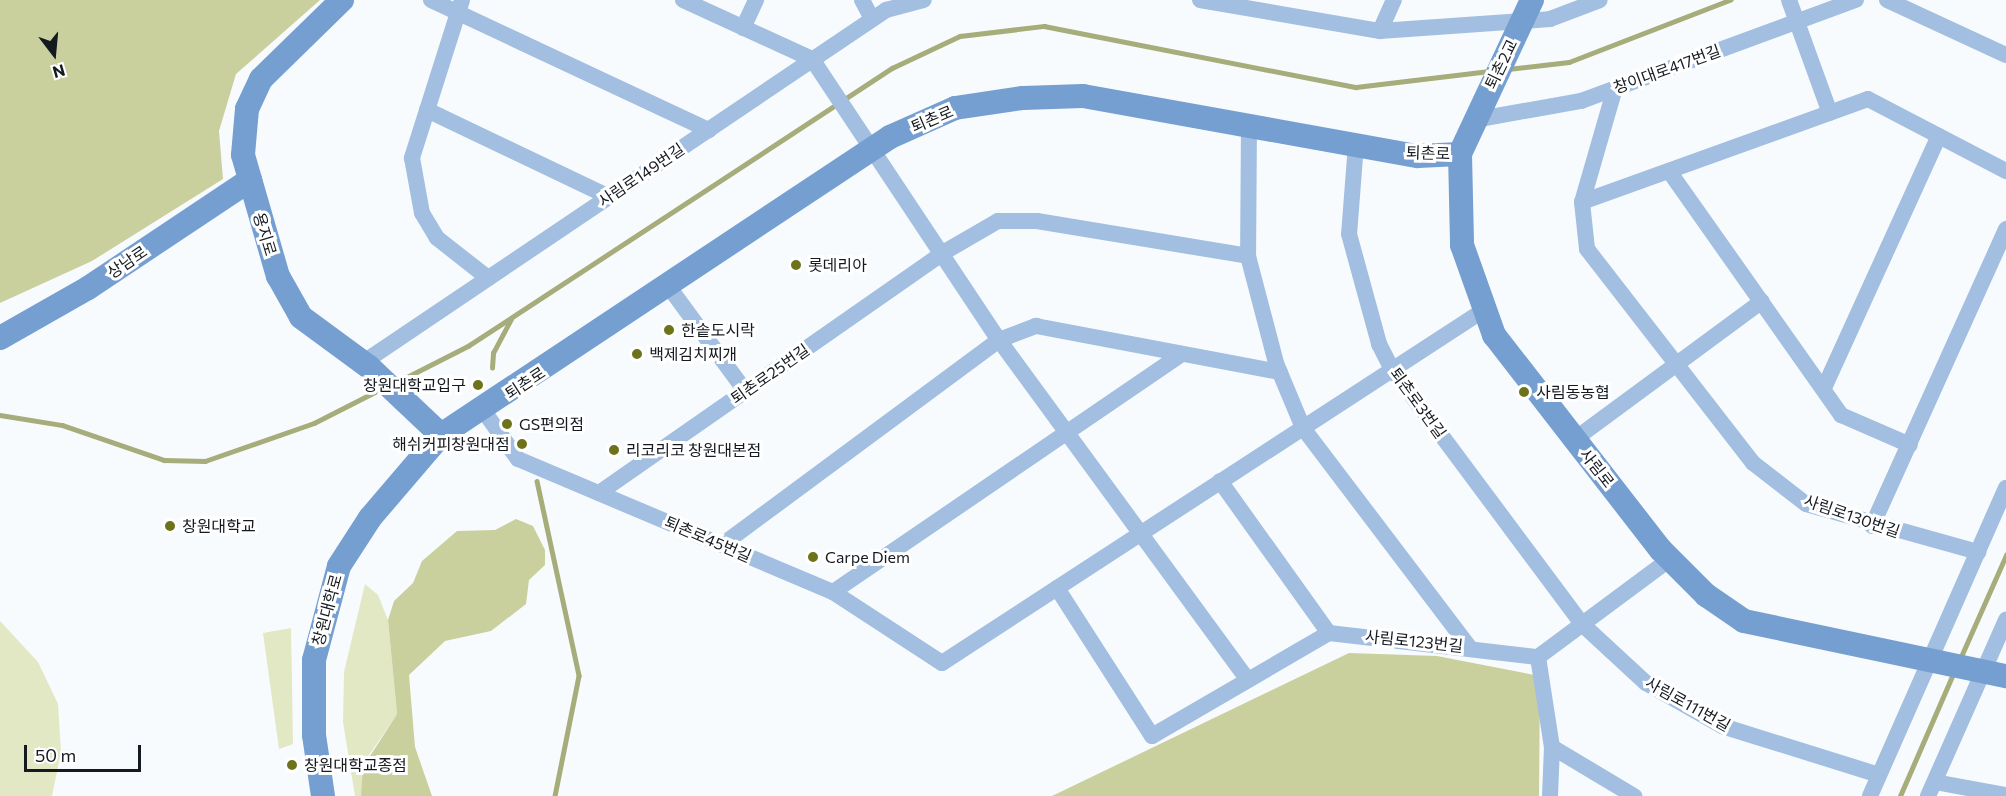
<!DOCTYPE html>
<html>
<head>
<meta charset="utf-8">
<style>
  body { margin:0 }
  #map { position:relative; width:2006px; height:796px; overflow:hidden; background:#f8fbfe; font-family:Commissioner,"Noto Sans KR",sans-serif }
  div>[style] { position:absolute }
  .green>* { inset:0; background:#e2e7c4 }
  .forest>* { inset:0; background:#cad09d }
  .stream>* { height:4.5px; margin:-2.25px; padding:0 2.25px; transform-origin:2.25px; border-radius:2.25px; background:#a6ac7a }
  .street>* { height:16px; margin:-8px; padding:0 8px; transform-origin:8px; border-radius:8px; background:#a2bee0 }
  .secondary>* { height:24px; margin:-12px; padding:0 12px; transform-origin:12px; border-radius:12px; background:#759fd1 }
  .dots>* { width:16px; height:16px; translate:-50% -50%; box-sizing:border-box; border:3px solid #fff; border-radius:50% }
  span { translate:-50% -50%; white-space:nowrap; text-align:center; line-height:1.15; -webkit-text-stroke:6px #fff; paint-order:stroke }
  .street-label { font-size:16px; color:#151a20 }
  .poi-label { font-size:16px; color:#151a20 }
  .left { translate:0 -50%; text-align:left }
  .right { translate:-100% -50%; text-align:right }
  .north { position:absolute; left:24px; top:24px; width:60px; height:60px; -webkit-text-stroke:4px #fff; paint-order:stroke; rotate:164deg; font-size:16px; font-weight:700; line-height:24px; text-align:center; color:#151a20 }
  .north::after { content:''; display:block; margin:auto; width:21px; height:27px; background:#151a20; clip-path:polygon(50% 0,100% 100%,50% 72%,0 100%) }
  .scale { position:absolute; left:24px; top:745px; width:117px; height:27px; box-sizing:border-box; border:3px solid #151a20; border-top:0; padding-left:8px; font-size:18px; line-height:21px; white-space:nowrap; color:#151a20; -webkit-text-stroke:4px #fff; paint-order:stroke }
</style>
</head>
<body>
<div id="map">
  <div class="green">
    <i style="clip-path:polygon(365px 584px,378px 595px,388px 620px,397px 714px,367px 758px,361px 796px,355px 796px,343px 722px,344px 672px)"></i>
    <i style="clip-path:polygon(0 621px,38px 662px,58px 704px,61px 752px,52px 796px,0 796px)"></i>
    <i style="clip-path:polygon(291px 628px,293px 744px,279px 749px,263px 633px)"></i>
  </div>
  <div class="forest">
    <i style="clip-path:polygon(0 0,320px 0,236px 74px,219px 131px,223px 179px,92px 261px,0 303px)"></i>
    <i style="clip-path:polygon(516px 519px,533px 526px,545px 550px,545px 565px,529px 580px,526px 604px,491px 631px,445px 641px,409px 675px,415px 747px,432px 796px,361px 796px,363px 767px,397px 714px,388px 620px,394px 601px,413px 583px,422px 561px,457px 531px,495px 530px)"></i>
    <i style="clip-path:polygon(1349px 653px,1437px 656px,1540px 676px,1539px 796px,1052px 796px)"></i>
  </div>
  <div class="stream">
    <i style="left:1508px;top:69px;width:61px;rotate:-6.5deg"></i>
    <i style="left:1569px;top:62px;width:173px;rotate:-21.1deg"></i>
    <i style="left:492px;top:368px;width:15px;rotate:-86deg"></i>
    <i style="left:493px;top:353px;width:38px;rotate:-62deg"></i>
    <i style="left:397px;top:382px;width:80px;rotate:-26.9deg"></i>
    <i style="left:468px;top:346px;width:507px;rotate:-33.25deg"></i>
    <i style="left:892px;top:68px;width:75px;rotate:-25.2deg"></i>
    <i style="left:960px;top:36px;width:85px;rotate:-6.8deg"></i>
    <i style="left:1044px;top:26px;width:318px;rotate:11.1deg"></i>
    <i style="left:1356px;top:87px;width:136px;rotate:-6.8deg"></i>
    <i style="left:0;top:415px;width:63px;rotate:9.2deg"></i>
    <i style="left:62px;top:425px;width:108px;rotate:18.9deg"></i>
    <i style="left:164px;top:460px;width:41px;rotate:1.4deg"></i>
    <i style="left:205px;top:461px;width:115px;rotate:-19.2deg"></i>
    <i style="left:314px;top:423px;width:75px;rotate:-26.9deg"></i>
    <i style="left:537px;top:481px;width:199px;rotate:77.8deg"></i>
    <i style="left:579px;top:676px;width:122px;rotate:101.3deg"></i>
    <i style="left:1960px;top:659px;width:114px;rotate:-66.1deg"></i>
    <i style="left:1900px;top:796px;width:135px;rotate:-66.5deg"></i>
  </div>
  <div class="street">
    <i style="left:431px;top:0;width:307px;rotate:25.1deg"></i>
    <i style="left:462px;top:0;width:166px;rotate:107.6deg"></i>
    <i style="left:412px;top:158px;width:56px;rotate:79.7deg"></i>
    <i style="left:422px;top:213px;width:29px;rotate:59deg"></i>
    <i style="left:437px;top:238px;width:65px;rotate:38.1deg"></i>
    <i style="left:683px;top:0;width:142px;rotate:24.6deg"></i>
    <i style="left:812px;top:59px;width:338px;rotate:56.4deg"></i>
    <i style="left:999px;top:340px;width:421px;rotate:53.8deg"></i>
    <i style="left:862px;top:0;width:21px;rotate:62deg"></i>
    <i style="left:1200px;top:0;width:183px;rotate:9.8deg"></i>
    <i style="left:1380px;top:31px;width:170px;rotate:-4deg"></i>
    <i style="left:1550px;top:19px;width:53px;rotate:-20.8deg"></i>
    <i style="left:1789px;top:0;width:120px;rotate:70.1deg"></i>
    <i style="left:1887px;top:0;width:131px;rotate:24.8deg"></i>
    <i style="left:743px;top:28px;width:31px;rotate:-65deg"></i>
    <i style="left:1380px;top:31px;width:34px;rotate:-66deg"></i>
    <i style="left:1615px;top:88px;width:119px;rotate:106.1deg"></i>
    <i style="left:1582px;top:202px;width:47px;rotate:83.9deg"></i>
    <i style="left:1587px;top:249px;width:271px;rotate:52.2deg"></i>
    <i style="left:1753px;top:463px;width:67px;rotate:37.7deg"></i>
    <i style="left:1806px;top:504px;width:179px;rotate:15.6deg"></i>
    <i style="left:427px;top:110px;width:202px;rotate:25.5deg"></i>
    <i style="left:1474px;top:120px;width:109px;rotate:-10.1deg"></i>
    <i style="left:1581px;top:101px;width:293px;rotate:-20.2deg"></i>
    <i style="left:1249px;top:123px;width:133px;rotate:90.4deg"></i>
    <i style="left:1248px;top:256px;width:111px;rotate:75.3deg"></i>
    <i style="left:1276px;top:363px;width:70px;rotate:67.4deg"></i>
    <i style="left:1303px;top:428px;width:275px;rotate:52.8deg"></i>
    <i style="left:1356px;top:144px;width:90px;rotate:94.4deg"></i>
    <i style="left:1349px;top:234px;width:114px;rotate:74.7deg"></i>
    <i style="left:1379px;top:344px;width:28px;rotate:63deg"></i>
    <i style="left:1392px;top:369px;width:318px;rotate:53.3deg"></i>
    <i style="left:1582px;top:624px;width:87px;rotate:42.7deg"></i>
    <i style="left:1646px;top:683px;width:87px;rotate:29.5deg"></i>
    <i style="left:1722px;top:726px;width:164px;rotate:17.3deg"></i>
    <i style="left:1669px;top:171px;width:299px;rotate:54.8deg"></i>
    <i style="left:1841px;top:415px;width:75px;rotate:23.5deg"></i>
    <i style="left:1582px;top:202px;width:304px;rotate:-19.8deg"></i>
    <i style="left:1868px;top:99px;width:156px;rotate:27.6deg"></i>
    <i style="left:669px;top:287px;width:129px;rotate:53.8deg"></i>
    <i style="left:364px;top:362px;width:630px;rotate:-33.99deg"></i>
    <i style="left:886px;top:10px;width:39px;rotate:-15deg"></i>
    <i style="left:1824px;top:388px;width:277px;rotate:-65.5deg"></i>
    <i style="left:483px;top:410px;width:60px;rotate:54.5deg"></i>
    <i style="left:518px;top:459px;width:342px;rotate:22.9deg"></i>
    <i style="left:833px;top:592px;width:130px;rotate:33.1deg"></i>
    <i style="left:942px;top:663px;width:647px;rotate:-33.08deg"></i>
    <i style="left:1575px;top:439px;width:232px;rotate:-36.4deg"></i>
    <i style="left:1220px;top:481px;width:187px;rotate:54.4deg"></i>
    <i style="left:599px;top:493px;width:417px;rotate:-34.9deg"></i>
    <i style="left:941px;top:254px;width:66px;rotate:-30.1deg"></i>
    <i style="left:998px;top:221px;width:39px"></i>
    <i style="left:1037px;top:221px;width:214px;rotate:9.4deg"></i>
    <i style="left:1872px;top:526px;width:326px;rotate:-65.7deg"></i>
    <i style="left:722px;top:545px;width:345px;rotate:-36.5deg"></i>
    <i style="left:999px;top:340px;width:40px;rotate:-21deg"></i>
    <i style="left:1036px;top:326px;width:248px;rotate:10.7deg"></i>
    <i style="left:1057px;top:588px;width:176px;rotate:57.3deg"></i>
    <i style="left:1152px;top:736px;width:205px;rotate:-30.2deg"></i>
    <i style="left:1329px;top:633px;width:210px;rotate:6.6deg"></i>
    <i style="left:1538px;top:657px;width:164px;rotate:-36.6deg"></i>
    <i style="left:833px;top:592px;width:422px;rotate:-34.3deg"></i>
    <i style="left:1538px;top:657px;width:91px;rotate:81.2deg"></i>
    <i style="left:1552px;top:747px;width:96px;rotate:30.9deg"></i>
    <i style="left:1935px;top:782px;width:72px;rotate:10.4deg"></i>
    <i style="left:1550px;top:796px;width:49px;rotate:-87.7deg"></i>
    <i style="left:1870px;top:796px;width:337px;rotate:-66.2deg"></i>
    <i style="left:1928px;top:796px;width:193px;rotate:-66.1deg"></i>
  </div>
  <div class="secondary">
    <i style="left:342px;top:0;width:113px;rotate:135.7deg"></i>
    <i style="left:261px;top:79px;width:33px;rotate:115deg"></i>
    <i style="left:247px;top:109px;width:46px;rotate:95deg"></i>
    <i style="left:243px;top:155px;width:126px;rotate:73.9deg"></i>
    <i style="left:278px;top:276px;width:47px;rotate:60.7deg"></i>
    <i style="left:301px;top:317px;width:84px;rotate:36.3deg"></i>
    <i style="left:369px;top:367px;width:99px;rotate:43.4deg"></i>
    <i style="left:1532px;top:0;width:170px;rotate:115.1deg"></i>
    <i style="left:1460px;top:154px;width:91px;rotate:88.7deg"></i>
    <i style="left:1462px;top:245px;width:96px;rotate:70.4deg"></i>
    <i style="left:1494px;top:335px;width:272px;rotate:52.2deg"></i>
    <i style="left:1661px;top:550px;width:64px;rotate:45deg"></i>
    <i style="left:1706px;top:595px;width:46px;rotate:34.4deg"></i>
    <i style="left:1744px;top:621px;width:268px;rotate:11.9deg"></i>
    <i style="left:0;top:338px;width:101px;rotate:-29.6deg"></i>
    <i style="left:88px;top:288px;width:195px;rotate:-33.7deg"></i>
    <i style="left:323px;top:796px;width:62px;rotate:-98.4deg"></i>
    <i style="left:314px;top:735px;width:75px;rotate:-90deg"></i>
    <i style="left:314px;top:660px;width:97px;rotate:-75.1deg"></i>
    <i style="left:339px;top:566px;width:57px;rotate:-57.1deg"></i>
    <i style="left:370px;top:518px;width:109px;rotate:-49.5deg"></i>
    <i style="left:441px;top:435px;width:539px;rotate:-33.57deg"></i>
    <i style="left:890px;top:137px;width:71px;rotate:-24deg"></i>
    <i style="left:955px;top:108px;width:69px;rotate:-8.4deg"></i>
    <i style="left:1023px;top:98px;width:60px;rotate:-1.9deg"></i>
    <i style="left:1083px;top:96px;width:340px;rotate:10.2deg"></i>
    <i style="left:1418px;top:156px;width:42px;rotate:-2.7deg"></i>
  </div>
  <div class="dots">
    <i style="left:796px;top:265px;background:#6d731a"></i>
    <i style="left:669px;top:330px;background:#6d731a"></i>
    <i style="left:637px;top:354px;background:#6d731a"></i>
    <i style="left:478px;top:385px;background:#6d731a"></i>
    <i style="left:1524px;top:392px;background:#6d731a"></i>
    <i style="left:507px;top:424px;background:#6d731a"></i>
    <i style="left:522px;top:444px;background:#6d731a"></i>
    <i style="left:614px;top:450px;background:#6d731a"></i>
    <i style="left:170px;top:526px;background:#6d731a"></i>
    <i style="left:813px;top:557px;background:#6d731a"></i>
    <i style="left:292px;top:765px;background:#6d731a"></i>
  </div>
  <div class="street-label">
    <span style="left:1501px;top:64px;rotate:-64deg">퇴촌2교</span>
    <span style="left:1667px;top:69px;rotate:-20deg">창이대로417번길</span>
    <span style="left:932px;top:119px;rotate:-23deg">퇴촌로</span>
    <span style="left:1428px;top:153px;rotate:2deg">퇴촌로</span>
    <span style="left:641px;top:175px;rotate:-34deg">사림로149번길</span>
    <span style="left:265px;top:234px;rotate:73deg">용지로</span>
    <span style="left:127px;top:262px;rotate:-34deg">상남로</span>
    <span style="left:770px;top:374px;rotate:-35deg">퇴촌로25번길</span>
    <span style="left:525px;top:383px;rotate:-33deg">퇴촌로</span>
    <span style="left:1418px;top:403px;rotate:54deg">퇴촌로3번길</span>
    <span style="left:1597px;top:468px;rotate:52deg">사림로</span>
    <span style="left:1852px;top:516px;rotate:19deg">사림로130번길</span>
    <span style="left:708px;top:539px;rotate:23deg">퇴촌로45번길</span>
    <span style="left:327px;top:610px;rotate:-75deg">창원대학로</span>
    <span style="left:1414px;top:641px;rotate:6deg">사림로123번길</span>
    <span style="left:1688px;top:704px;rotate:29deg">사림로111번길</span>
  </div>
  <div class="poi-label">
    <span class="left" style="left:808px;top:265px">롯데리아</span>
    <span class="left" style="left:681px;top:330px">한솥도시락</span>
    <span class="left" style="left:649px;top:354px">백제김치찌개</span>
    <span class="right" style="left:466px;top:385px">창원대학교입구</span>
    <span class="left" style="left:1536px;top:392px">사림동농협</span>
    <span class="left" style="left:519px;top:424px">GS편의점</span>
    <span class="right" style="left:510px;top:444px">해쉬커피창원대점</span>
    <span class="left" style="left:626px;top:450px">리코리코 창원대본점</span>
    <span class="left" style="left:182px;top:526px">창원대학교</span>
    <span class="left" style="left:825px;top:557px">Carpe Diem</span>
    <span class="left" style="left:304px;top:765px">창원대학교종점</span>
  </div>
  <div class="north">N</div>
  <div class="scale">50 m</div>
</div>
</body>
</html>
